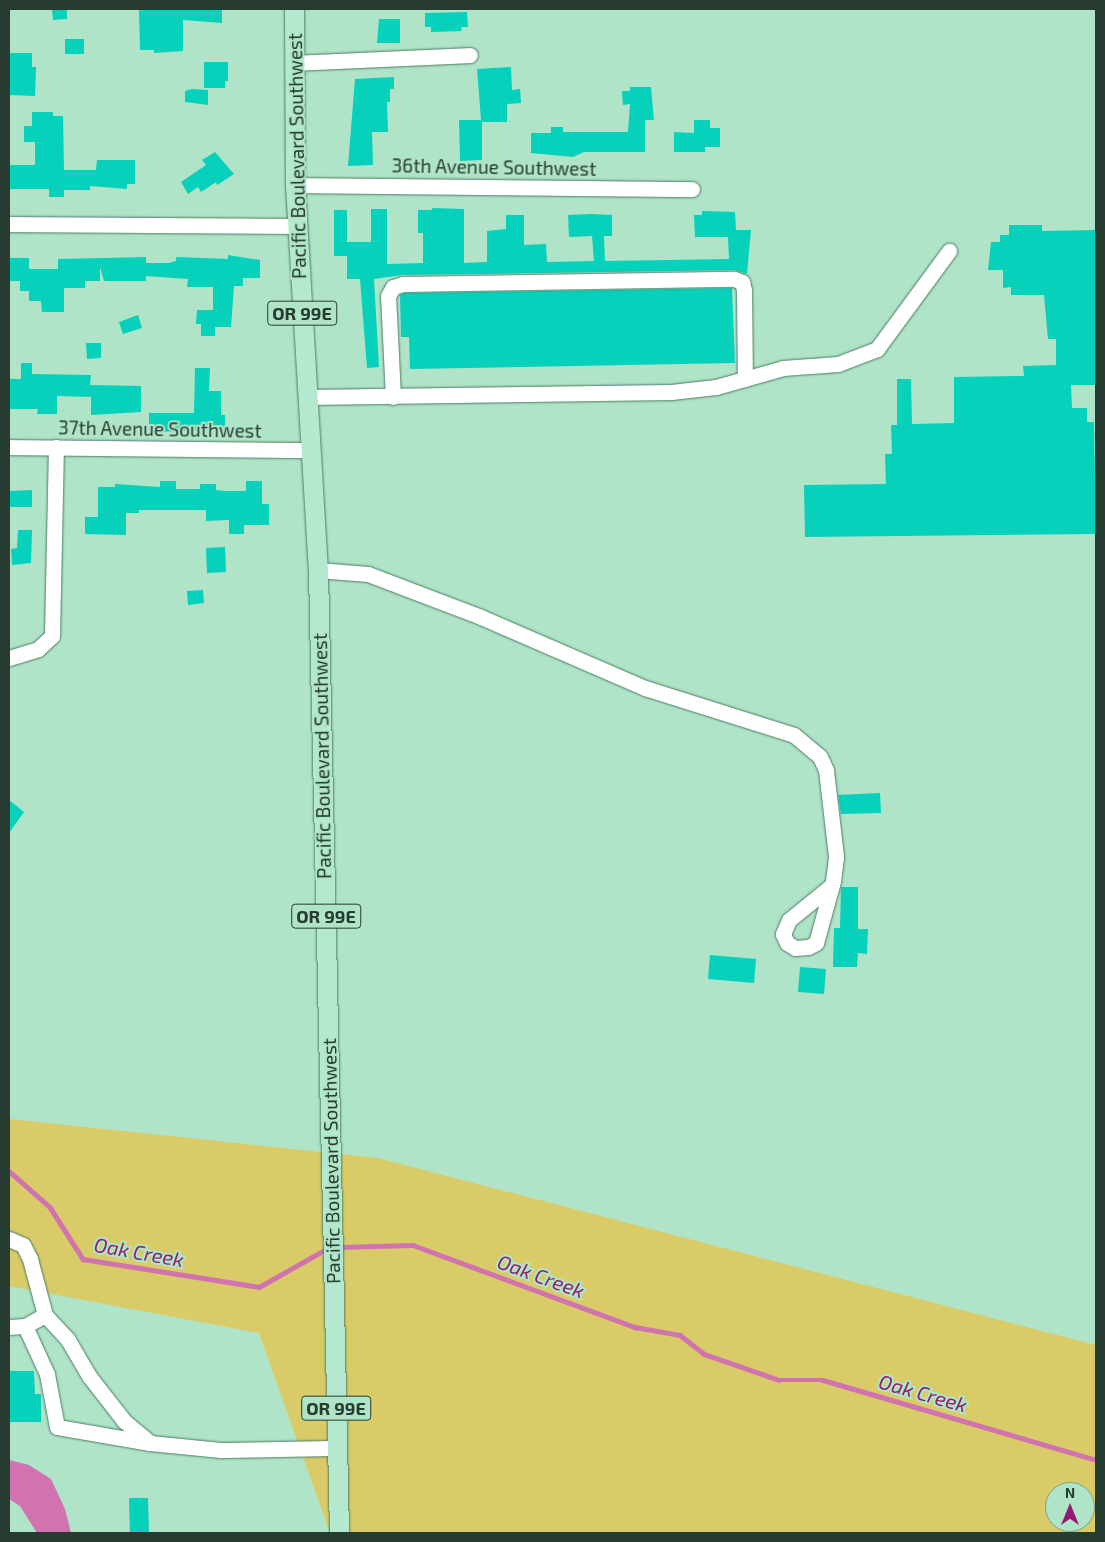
<!DOCTYPE html>
<html>
<head>
<meta charset="utf-8">
<style>
  body { margin:0 }
  #map { position:relative; width:1105px; height:1542px; overflow:hidden; background:#b0e4c9; font-family:"Exo 2",sans-serif }
  div>[style] { position:absolute }
  .green>* { inset:0; background:#d8cb68 }
  .water>* { inset:0; background:#d073af }
  .stream>* { height:4.5px; margin:-2.25px; padding:0 2.25px; transform-origin:2.25px; border-radius:2.25px; background:#d073af }
  .building>* { inset:0; background:#07d0bb }
  .roads { filter:drop-shadow(0 0 1px #4c7c64) drop-shadow(0 0 1px #4c7c64) }
  .minor>* { height:15px; margin:-7.5px; padding:0 7.5px; transform-origin:7.5px; border-radius:7.5px; background:#fff }
  .major>* { height:19px; margin:-9.5px; padding:0 9.5px; transform-origin:9.5px; border-radius:9.5px; background:#b4e9d0 }
  span { translate:-50% -50%; white-space:nowrap; text-align:center; line-height:1.15; -webkit-text-stroke:4px #b0e4c9; paint-order:stroke }
  .shield-label span { padding:1px 4px; background:#b0e4c9; border:1px solid; border-radius:4px; -webkit-text-stroke-width:0 }
  .shield-label { font-size:18px; color:#273c31; font-weight:700 }
  .street-label { font-size:19px; color:#273c31 }
  .water-label { font-size:20px; color:#8f206f; font-style:italic }
  .frame { position:absolute; inset:0; border:10px solid #273c31; pointer-events:none }
  .north { position:absolute; left:1045px; top:1482px; width:50px; height:50px; box-sizing:border-box; background:#b0e4c9; border:1px solid #79a18c; border-radius:50%; rotate:0deg; font-size:14px; font-weight:700; line-height:20px; text-align:center; color:#273c31 }
  .north::after { content:''; display:block; margin:auto; width:18px; height:22px; background:#941772; clip-path:polygon(50% 0,100% 100%,50% 72%,0 100%) }
</style>
</head>
<body>
<div id="map">
  <div class="green">
    <i style="clip-path:polygon(evenodd,9px 1119px,378px 1158px,1096px 1345px,1096px 1533px,330px 1533px,259px 1333px,9px 1286px,9px 1119px,1055px 1492px,1085px 1492px,1085px 1522px,1055px 1522px,1055px 1492px)"></i>
  </div>
  <div class="water">
    <i style="clip-path:polygon(9px 1460px,29px 1465px,51px 1479px,65px 1509px,71px 1533px,37px 1533px,20px 1506px,9px 1499px)"></i>
  </div>
  <div class="stream">
    <i style="left:9px;top:1171px;width:55px;rotate:41.3deg"></i>
    <i style="left:50px;top:1207px;width:62px;rotate:57.6deg"></i>
    <i style="left:83px;top:1259px;width:178px;rotate:9deg"></i>
    <i style="left:259px;top:1287px;width:79px;rotate:-29.5deg"></i>
    <i style="left:338px;top:1247px;width:75px;rotate:-1.5deg"></i>
    <i style="left:413px;top:1245px;width:237px;rotate:20.3deg"></i>
    <i style="left:635px;top:1327px;width:46px;rotate:10.1deg"></i>
    <i style="left:680px;top:1335px;width:31px;rotate:38deg"></i>
    <i style="left:704px;top:1354px;width:79px;rotate:19.1deg"></i>
    <i style="left:779px;top:1380px;width:44px"></i>
    <i style="left:823px;top:1380px;width:284px;rotate:16.3deg"></i>
  </div>
  <div class="building">
    <i style="clip-path:polygon(52px 9px,67px 9px,67px 19px,53px 20px)"></i>
    <i style="clip-path:polygon(139px 9px,222px 9px,222px 23px,183px 20px,183px 51px,154px 53px,154px 50px,140px 50px)"></i>
    <i style="clip-path:polygon(467px 12px,468px 27px,461px 27px,462px 31px,431px 32px,431px 27px,425px 27px,425px 13px)"></i>
    <i style="clip-path:polygon(379px 19px,400px 19px,400px 43px,377px 43px)"></i>
    <i style="clip-path:polygon(65px 39px,84px 39px,84px 54px,65px 54px)"></i>
    <i style="clip-path:polygon(9px 53px,32px 53px,32px 67px,36px 67px,35px 96px,9px 95px)"></i>
    <i style="clip-path:polygon(204px 62px,228px 62px,228px 81px,225px 81px,225px 88px,204px 88px)"></i>
    <i style="clip-path:polygon(511px 67px,512px 90px,520px 89px,521px 103px,507px 104px,507px 122px,482px 122px,482px 160px,460px 161px,459px 120px,481px 120px,477px 69px)"></i>
    <i style="clip-path:polygon(394px 77px,394px 89px,390px 89px,390px 102px,387px 102px,388px 132px,372px 132px,373px 165px,348px 166px,355px 79px)"></i>
    <i style="clip-path:polygon(630px 87px,651px 87px,654px 120px,645px 120px,645px 152px,584px 152px,573px 157px,531px 153px,531px 133px,551px 133px,551px 127px,563px 127px,563px 132px,628px 132px,630px 104px,623px 105px,622px 91px,630px 91px)"></i>
    <i style="clip-path:polygon(192px 89px,208px 90px,208px 105px,185px 102px,185px 91px)"></i>
    <i style="clip-path:polygon(32px 112px,53px 112px,53px 116px,63px 116px,64px 170px,96px 170px,97px 160px,135px 160px,135px 184px,127px 184px,127px 189px,90px 186px,90px 190px,64px 190px,64px 197px,49px 197px,49px 189px,9px 189px,9px 165px,35px 165px,35px 142px,24px 142px,24px 126px,32px 126px)"></i>
    <i style="clip-path:polygon(694px 120px,710px 120px,710px 128px,720px 128px,720px 147px,705px 147px,705px 152px,674px 152px,674px 132px,694px 133px)"></i>
    <i style="clip-path:polygon(215px 152px,234px 174px,217px 185px,216px 182px,201px 192px,198px 187px,188px 194px,181px 182px,206px 165px,202px 160px)"></i>
    <i style="clip-path:polygon(432px 208px,464px 209px,464px 263px,487px 262px,487px 231px,506px 229px,506px 215px,524px 215px,524px 245px,546px 244px,547px 262px,594px 261px,592px 236px,569px 237px,568px 215px,591px 214px,612px 215px,612px 236px,604px 236px,605px 261px,729px 259px,728px 237px,695px 237px,694px 215px,702px 215px,702px 211px,735px 212px,736px 230px,751px 230px,747px 274px,734px 270px,403px 275px,374px 279px,379px 367px,367px 368px,360px 279px,347px 279px,347px 256px,334px 256px,334px 210px,347px 210px,347px 242px,371px 242px,371px 209px,387px 209px,387px 264px,423px 263px,423px 233px,418px 233px,418px 210px,432px 210px)"></i>
    <i style="clip-path:polygon(1009px 225px,1042px 225px,1042px 231px,1096px 230px,1096px 385px,1071px 385px,1072px 408px,1087px 408px,1087px 422px,1094px 422px,1096px 534px,805px 537px,804px 485px,886px 484px,885px 454px,892px 454px,891px 425px,897px 425px,897px 379px,911px 379px,912px 424px,954px 423px,954px 377px,1024px 376px,1023px 366px,1056px 365px,1056px 339px,1048px 339px,1044px 295px,1011px 295px,1011px 287px,1003px 288px,1003px 270px,988px 270px,991px 242px,1000px 242px,1000px 235px,1009px 235px)"></i>
    <i style="clip-path:polygon(228px 255px,260px 260px,260px 278px,243px 278px,243px 286px,234px 286px,231px 327px,215px 327px,215px 336px,201px 336px,201px 324px,196px 324px,197px 310px,213px 310px,213px 287px,187px 287px,188px 279px,146px 276px,146px 281px,104px 281px,100px 267px,100px 281px,85px 281px,85px 288px,64px 288px,64px 312px,42px 312px,41px 301px,29px 301px,29px 291px,20px 291px,20px 281px,9px 281px,9px 258px,29px 258px,29px 269px,58px 269px,58px 259px,146px 257px,146px 263px,169px 263px,176px 261px,176px 257px,228px 259px)"></i>
    <i style="clip-path:polygon(732px 288px,735px 363px,410px 369px,409px 337px,401px 337px,400px 295px,404px 293px)"></i>
    <i style="clip-path:polygon(138px 315px,142px 328px,123px 334px,119px 322px)"></i>
    <i style="clip-path:polygon(86px 343px,101px 343px,101px 358px,87px 359px)"></i>
    <i style="clip-path:polygon(21px 363px,32px 363px,32px 374px,91px 375px,90px 385px,141px 386px,141px 412px,91px 415px,91px 397px,57px 396px,57px 414px,37px 414px,38px 409px,9px 409px,9px 379px,21px 379px)"></i>
    <i style="clip-path:polygon(195px 368px,210px 368px,209px 391px,221px 391px,221px 415px,225px 415px,225px 430px,149px 432px,149px 413px,194px 413px)"></i>
    <i style="clip-path:polygon(160px 481px,176px 481px,176px 489px,200px 489px,200px 484px,216px 484px,216px 490px,225px 491px,246px 491px,246px 481px,262px 481px,262px 504px,269px 504px,269px 525px,244px 525px,244px 534px,229px 534px,229px 520px,206px 521px,206px 510px,139px 510px,139px 513px,126px 513px,126px 535px,85px 534px,85px 517px,98px 517px,98px 487px,115px 487px,115px 484px,160px 487px)"></i>
    <i style="clip-path:polygon(32px 490px,32px 507px,9px 507px,9px 491px)"></i>
    <i style="clip-path:polygon(18px 530px,32px 530px,31px 563px,12px 565px,11px 549px,17px 548px)"></i>
    <i style="clip-path:polygon(225px 547px,226px 572px,207px 573px,206px 548px)"></i>
    <i style="clip-path:polygon(203px 590px,204px 603px,188px 605px,187px 591px)"></i>
    <i style="clip-path:polygon(880px 793px,881px 813px,841px 814px,838px 795px)"></i>
    <i style="clip-path:polygon(9px 800px,24px 812px,9px 833px)"></i>
    <i style="clip-path:polygon(841px 887px,858px 887px,858px 929px,868px 929px,867px 954px,858px 953px,857px 967px,833px 967px,834px 928px,840px 928px)"></i>
    <i style="clip-path:polygon(710px 955px,756px 959px,754px 983px,708px 979px)"></i>
    <i style="clip-path:polygon(800px 967px,826px 969px,824px 994px,798px 992px)"></i>
    <i style="clip-path:polygon(9px 1371px,34px 1371px,35px 1394px,41px 1394px,41px 1422px,9px 1422px)"></i>
    <i style="clip-path:polygon(129px 1498px,148px 1498px,149px 1533px,130px 1533px)"></i>
  </div>
  <div class="roads">
    <div class="minor">
      <i style="left:294px;top:63px;width:176px;rotate:-2.6deg"></i>
      <i style="left:295px;top:185px;width:397px;rotate:0.6deg"></i>
      <i style="left:9px;top:224px;width:288px;rotate:0.4deg"></i>
      <i style="left:306px;top:397px;width:365px;rotate:-0.8deg"></i>
      <i style="left:671px;top:392px;width:45px;rotate:-6.3deg"></i>
      <i style="left:716px;top:387px;width:70px;rotate:-15.8deg"></i>
      <i style="left:783px;top:368px;width:55px;rotate:-4.2deg"></i>
      <i style="left:838px;top:364px;width:42px;rotate:-21deg"></i>
      <i style="left:877px;top:349px;width:122px;rotate:-53.7deg"></i>
      <i style="left:393px;top:397px;width:101px;rotate:-92.8deg"></i>
      <i style="left:388px;top:296px;width:10px;rotate:-61deg"></i>
      <i style="left:393px;top:287px;width:10px;rotate:-17deg"></i>
      <i style="left:403px;top:284px;width:331px;rotate:-0.9deg"></i>
      <i style="left:734px;top:279px;width:9px;rotate:21deg"></i>
      <i style="left:742px;top:282px;width:8px;rotate:76deg"></i>
      <i style="left:744px;top:290px;width:89px;rotate:89.4deg"></i>
      <i style="left:9px;top:447px;width:302px;rotate:0.6deg"></i>
      <i style="left:318px;top:570px;width:50px;rotate:4.6deg"></i>
      <i style="left:368px;top:574px;width:121px;rotate:20.8deg"></i>
      <i style="left:481px;top:617px;width:179px;rotate:23.4deg"></i>
      <i style="left:645px;top:688px;width:156px;rotate:17.5deg"></i>
      <i style="left:794px;top:735px;width:34px;rotate:40deg"></i>
      <i style="left:820px;top:757px;width:14px;rotate:65deg"></i>
      <i style="left:826px;top:770px;width:88px;rotate:83.4deg"></i>
      <i style="left:836px;top:857px;width:24px;rotate:97deg"></i>
      <i style="left:833px;top:881px;width:4px;rotate:104deg"></i>
      <i style="left:832px;top:885px;width:60px;rotate:105.4deg"></i>
      <i style="left:816px;top:943px;width:9px;rotate:153deg"></i>
      <i style="left:808px;top:947px;width:13px;rotate:176deg"></i>
      <i style="left:795px;top:948px;width:9px;rotate:-148deg"></i>
      <i style="left:787px;top:943px;width:10px;rotate:-114deg"></i>
      <i style="left:783px;top:934px;width:15px;rotate:-67deg"></i>
      <i style="left:789px;top:920px;width:55px;rotate:-39.1deg"></i>
      <i style="left:9px;top:658px;width:30px;rotate:-17deg"></i>
      <i style="left:38px;top:649px;width:19px;rotate:-43deg"></i>
      <i style="left:52px;top:636px;width:189px;rotate:-88.8deg"></i>
      <i style="left:9px;top:1239px;width:15px;rotate:23deg"></i>
      <i style="left:23px;top:1245px;width:16px;rotate:63deg"></i>
      <i style="left:30px;top:1259px;width:58px;rotate:75deg"></i>
      <i style="left:9px;top:1327px;width:16px;rotate:-4deg"></i>
      <i style="left:150px;top:1443px;width:94px;rotate:-170.2deg"></i>
      <i style="left:57px;top:1427px;width:54px;rotate:-100.7deg"></i>
      <i style="left:47px;top:1374px;width:53px;rotate:-114.6deg"></i>
      <i style="left:25px;top:1326px;width:23px;rotate:-29deg"></i>
      <i style="left:45px;top:1315px;width:34px;rotate:47deg"></i>
      <i style="left:68px;top:1340px;width:42px;rotate:59.7deg"></i>
      <i style="left:89px;top:1376px;width:57px;rotate:52.1deg"></i>
      <i style="left:124px;top:1421px;width:34px;rotate:40deg"></i>
      <i style="left:150px;top:1443px;width:71px;rotate:5.6deg"></i>
      <i style="left:221px;top:1450px;width:116px;rotate:-1deg"></i>
    </div>
    <div class="major">
      <i style="left:294px;top:9px;width:176px;rotate:89.7deg"></i>
      <i style="left:295px;top:185px;width:386px;rotate:86.6deg"></i>
      <i style="left:318px;top:570px;width:963px;rotate:88.75deg"></i>
    </div>
  </div>
  <div class="shield-label">
    <span style="left:302px;top:313px">OR 99E</span>
    <span style="left:326px;top:916px">OR 99E</span>
    <span style="left:336px;top:1408px">OR 99E</span>
  </div>
  <div class="street-label">
    <span style="left:297px;top:156px;rotate:-91deg">Pacific Boulevard Southwest</span>
    <span style="left:494px;top:167px;rotate:1deg">36th Avenue Southwest</span>
    <span style="left:160px;top:429px;rotate:1deg">37th Avenue Southwest</span>
    <span style="left:322px;top:756px;rotate:-91deg">Pacific Boulevard Southwest</span>
    <span style="left:331px;top:1161px;rotate:-91deg">Pacific Boulevard Southwest</span>
  </div>
  <div class="water-label">
    <span style="left:139px;top:1252px;rotate:10deg">Oak Creek</span>
    <span style="left:541px;top:1276px;rotate:20deg">Oak Creek</span>
    <span style="left:923px;top:1393px;rotate:16deg">Oak Creek</span>
  </div>
  <div class="frame"></div>
  <div class="north">N</div>
</div>
</body>
</html>
